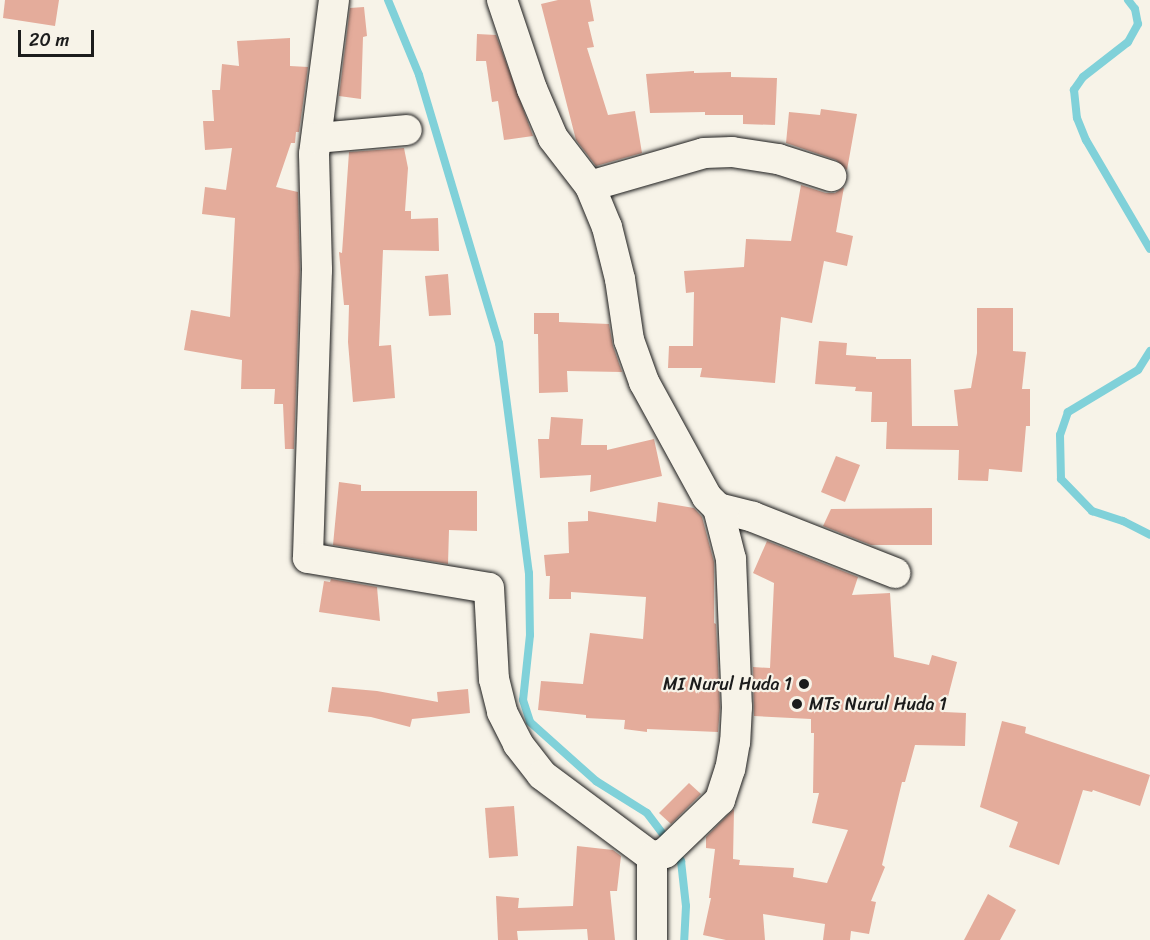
<!DOCTYPE html>
<html>
<head>
<meta charset="utf-8">
<style>
  body { margin:0 }
  #map { position:relative; width:1150px; height:940px; overflow:hidden; background:#f7f3e8; font-family:Sriracha,sans-serif }
  div>[style] { position:absolute }
  .stream>* { height:8px; margin:-4px; padding:0 4px; transform-origin:4px; border-radius:4px; background:#80d1d9 }
  .building>* { inset:0; background:#e4ac9b }
  .roads { filter:drop-shadow(0 0 2px #1c1c1c) drop-shadow(0 0 2px #1c1c1c) }
  .minor>* { height:30px; margin:-15px; padding:0 15px; transform-origin:15px; border-radius:15px; background:#f7f3e8 }
  .dots>* { width:16px; height:16px; translate:-50% -50%; box-sizing:border-box; border:3px solid #f7f3e8; border-radius:50% }
  span { translate:-50% -50%; white-space:nowrap; text-align:center; line-height:1.15; -webkit-text-stroke:4.5px #f7f3e8; paint-order:stroke }
  .poi-label { font-size:18px; color:#1c1c1c }
  .right { translate:-100% -50%; text-align:right }
  .left { translate:0 -50%; text-align:left }
  .scale { position:absolute; left:18px; top:30px; width:76px; height:27px; box-sizing:border-box; border:3px solid #1c1c1c; border-top:0; padding-left:8px; font-size:18px; line-height:21px; white-space:nowrap; color:#1c1c1c; -webkit-text-stroke:4px #f7f3e8; paint-order:stroke }
</style>
</head>
<body>
<div id="map">
  <div class="stream">
    <i style="left:388px;top:0;width:81px;rotate:67.5deg"></i>
    <i style="left:419px;top:75px;width:280px;rotate:73.4deg"></i>
    <i style="left:499px;top:343px;width:232px;rotate:82.6deg"></i>
    <i style="left:529px;top:573px;width:62px;rotate:89.1deg"></i>
    <i style="left:530px;top:635px;width:65px;rotate:96.1deg"></i>
    <i style="left:523px;top:700px;width:23px;rotate:72deg"></i>
    <i style="left:530px;top:722px;width:89px;rotate:41.8deg"></i>
    <i style="left:596px;top:781px;width:60px;rotate:32.1deg"></i>
    <i style="left:647px;top:813px;width:35px;rotate:53deg"></i>
    <i style="left:1128px;top:0;width:11px;rotate:52deg"></i>
    <i style="left:1135px;top:9px;width:15px;rotate:79deg"></i>
    <i style="left:1138px;top:24px;width:21px;rotate:119deg"></i>
    <i style="left:1128px;top:42px;width:57px;rotate:142.1deg"></i>
    <i style="left:1083px;top:77px;width:16px;rotate:125deg"></i>
    <i style="left:1074px;top:90px;width:28px;rotate:84deg"></i>
    <i style="left:1077px;top:118px;width:24px;rotate:68deg"></i>
    <i style="left:1086px;top:140px;width:126px;rotate:59.6deg"></i>
    <i style="left:1150px;top:351px;width:22px;rotate:122deg"></i>
    <i style="left:1138px;top:370px;width:82px;rotate:149deg"></i>
    <i style="left:1068px;top:412px;width:24px;rotate:109deg"></i>
    <i style="left:1060px;top:435px;width:44px;rotate:88.7deg"></i>
    <i style="left:1061px;top:479px;width:45px;rotate:45.9deg"></i>
    <i style="left:1092px;top:511px;width:33px;rotate:18deg"></i>
    <i style="left:1123px;top:521px;width:30px;rotate:27deg"></i>
    <i style="left:675px;top:851px;width:12px;rotate:59deg"></i>
    <i style="left:681px;top:861px;width:45px;rotate:83.7deg"></i>
    <i style="left:686px;top:906px;width:34px;rotate:93deg"></i>
  </div>
  <div class="building">
    <i style="clip-path:polygon(5px 0,59px 0,55px 26px,3px 18px)"></i>
    <i style="clip-path:polygon(558px 0,590px 0,594px 21px,588px 22px,594px 47px,587px 48px,608px 115px,635px 111px,642px 153px,596px 166px,576px 140px,541px 4px)"></i>
    <i style="clip-path:polygon(364px 7px,367px 36px,363px 37px,361px 99px,339px 96px,350px 8px)"></i>
    <i style="clip-path:polygon(477px 34px,496px 35px,533px 136px,504px 140px,498px 101px,492px 102px,486px 61px,476px 61px)"></i>
    <i style="clip-path:polygon(290px 38px,290px 66px,308px 67px,299px 132px,296px 132px,295px 143px,291px 143px,276px 187px,298px 192px,300px 270px,294px 449px,285px 449px,283px 404px,274px 404px,275px 389px,241px 389px,242px 360px,184px 350px,191px 310px,230px 317px,235px 218px,202px 214px,205px 187px,226px 190px,232px 148px,205px 150px,203px 121px,214px 121px,212px 90px,220px 90px,222px 64px,239px 66px,237px 41px)"></i>
    <i style="clip-path:polygon(694px 71px,694px 73px,731px 72px,731px 77px,777px 78px,775px 125px,743px 124px,743px 115px,705px 115px,705px 112px,650px 113px,646px 74px)"></i>
    <i style="clip-path:polygon(821px 109px,857px 114px,847px 170px,836px 160px,786px 143px,789px 112px,820px 115px)"></i>
    <i style="clip-path:polygon(404px 148px,408px 168px,405px 211px,411px 211px,411px 219px,438px 218px,439px 251px,383px 250px,379px 346px,391px 345px,395px 398px,353px 402px,348px 342px,349px 305px,344px 305px,339px 252px,342px 253px,349px 152px)"></i>
    <i style="clip-path:polygon(801px 185px,826px 193px,835px 193px,844px 187px,836px 232px,853px 236px,847px 266px,824px 261px,812px 323px,781px 317px,775px 383px,700px 377px,702px 368px,668px 368px,669px 346px,693px 346px,694px 292px,686px 293px,684px 271px,744px 267px,746px 239px,791px 241px)"></i>
    <i style="clip-path:polygon(448px 274px,451px 315px,429px 316px,425px 276px)"></i>
    <i style="clip-path:polygon(977px 308px,1013px 308px,1013px 351px,1026px 352px,1022px 389px,1030px 389px,1030px 426px,1026px 426px,1022px 472px,989px 469px,988px 481px,958px 480px,959px 450px,886px 449px,887px 422px,871px 422px,872px 392px,855px 391px,856px 387px,815px 384px,819px 341px,847px 343px,846px 355px,876px 357px,876px 359px,911px 359px,912px 426px,958px 426px,954px 390px,971px 388px,977px 353px)"></i>
    <i style="clip-path:polygon(534px 313px,559px 313px,559px 322px,609px 324px,613px 346px,622px 372px,567px 371px,568px 392px,539px 393px,538px 334px,534px 334px)"></i>
    <i style="clip-path:polygon(551px 417px,583px 419px,581px 445px,607px 445px,607px 450px,654px 439px,662px 476px,590px 492px,591px 475px,540px 478px,538px 439px,549px 439px)"></i>
    <i style="clip-path:polygon(836px 456px,860px 465px,845px 502px,821px 492px)"></i>
    <i style="clip-path:polygon(339px 482px,361px 485px,361px 491px,477px 491px,477px 531px,449px 530px,448px 564px,333px 545px)"></i>
    <i style="clip-path:polygon(658px 502px,694px 508px,702px 517px,714px 562px,714px 623px,716px 624px,720px 707px,718px 732px,647px 729px,647px 732px,624px 729px,625px 720px,586px 718px,586px 715px,538px 710px,541px 681px,583px 684px,590px 633px,643px 639px,646px 597px,571px 592px,571px 599px,549px 599px,550px 576px,546px 576px,544px 555px,569px 553px,568px 522px,588px 521px,588px 511px,656px 522px)"></i>
    <i style="clip-path:polygon(932px 508px,932px 545px,871px 545px,823px 526px,831px 509px)"></i>
    <i style="clip-path:polygon(767px 541px,858px 577px,852px 595px,890px 593px,894px 657px,929px 665px,932px 655px,957px 662px,944px 712px,966px 713px,965px 746px,915px 745px,905px 782px,902px 782px,882px 865px,885px 867px,871px 901px,876px 902px,869px 934px,851px 931px,850px 940px,823px 940px,825px 924px,763px 914px,765px 940px,726px 940px,703px 935px,711px 898px,709px 898px,715px 849px,706px 848px,706px 837px,734px 809px,733px 859px,740px 860px,739px 865px,794px 868px,793px 877px,827px 883px,848px 830px,812px 823px,819px 793px,813px 793px,814px 733px,811px 733px,811px 719px,754px 716px,753px 667px,770px 668px,774px 583px,753px 573px)"></i>
    <i style="clip-path:polygon(331px 579px,377px 587px,380px 621px,319px 612px,324px 581px,330px 582px)"></i>
    <i style="clip-path:polygon(332px 687px,377px 691px,438px 702px,437px 692px,468px 689px,470px 713px,412px 719px,410px 727px,371px 717px,328px 712px)"></i>
    <i style="clip-path:polygon(1002px 721px,1026px 727px,1025px 733px,1150px 775px,1140px 806px,1093px 790px,1092px 792px,1083px 790px,1059px 865px,1009px 847px,1018px 822px,980px 807px)"></i>
    <i style="clip-path:polygon(689px 783px,701px 794px,671px 824px,659px 813px)"></i>
    <i style="clip-path:polygon(514px 806px,518px 856px,489px 858px,485px 808px)"></i>
    <i style="clip-path:polygon(577px 846px,613px 850px,621px 856px,617px 891px,610px 891px,615px 940px,588px 940px,587px 929px,517px 931px,518px 940px,498px 940px,496px 896px,519px 898px,518px 908px,573px 906px)"></i>
    <i style="clip-path:polygon(988px 894px,1016px 910px,1000px 940px,964px 940px)"></i>
  </div>
  <div class="roads">
    <div class="minor">
      <i style="left:334px;top:0;width:155px;rotate:97.4deg"></i>
      <i style="left:314px;top:154px;width:116px;rotate:88.5deg"></i>
      <i style="left:317px;top:270px;width:288px;rotate:91.8deg"></i>
      <i style="left:308px;top:558px;width:183px;rotate:9.4deg"></i>
      <i style="left:489px;top:588px;width:91px;rotate:86.9deg"></i>
      <i style="left:494px;top:679px;width:34px;rotate:76deg"></i>
      <i style="left:502px;top:712px;width:36px;rotate:63deg"></i>
      <i style="left:518px;top:744px;width:39px;rotate:52deg"></i>
      <i style="left:542px;top:775px;width:137px;rotate:36.7deg"></i>
      <i style="left:502px;top:0;width:94px;rotate:71.4deg"></i>
      <i style="left:532px;top:89px;width:53px;rotate:66.8deg"></i>
      <i style="left:553px;top:138px;width:61px;rotate:52.4deg"></i>
      <i style="left:590px;top:186px;width:44px;rotate:67.5deg"></i>
      <i style="left:607px;top:227px;width:54px;rotate:76deg"></i>
      <i style="left:620px;top:279px;width:62px;rotate:81.6deg"></i>
      <i style="left:629px;top:340px;width:45px;rotate:70.3deg"></i>
      <i style="left:644px;top:382px;width:131px;rotate:61.3deg"></i>
      <i style="left:707px;top:497px;width:16px;rotate:45deg"></i>
      <i style="left:718px;top:508px;width:53px;rotate:75.7deg"></i>
      <i style="left:731px;top:559px;width:148px;rotate:87.7deg"></i>
      <i style="left:737px;top:707px;width:35px;rotate:93deg"></i>
      <i style="left:735px;top:742px;width:27px;rotate:100deg"></i>
      <i style="left:730px;top:769px;width:33px;rotate:108deg"></i>
      <i style="left:720px;top:800px;width:76px;rotate:136.1deg"></i>
      <i style="left:665px;top:853px;width:14px;rotate:163deg"></i>
      <i style="left:317px;top:138px;width:90px;rotate:-5.1deg"></i>
      <i style="left:590px;top:186px;width:119px;rotate:-16.1deg"></i>
      <i style="left:704px;top:153px;width:28px;rotate:-2deg"></i>
      <i style="left:732px;top:152px;width:47px;rotate:8.7deg"></i>
      <i style="left:778px;top:159px;width:56px;rotate:17.8deg"></i>
      <i style="left:718px;top:508px;width:36px;rotate:14deg"></i>
      <i style="left:753px;top:517px;width:153px;rotate:21.5deg"></i>
      <i style="left:652px;top:940px;width:83px;rotate:-90deg"></i>
    </div>
  </div>
  <div class="dots">
    <i style="left:804px;top:684px;background:#1c1c1c"></i>
    <i style="left:797px;top:704px;background:#1c1c1c"></i>
  </div>
  <div class="poi-label">
    <span class="right" style="left:792px;top:684px">MI Nurul Huda 1</span>
    <span class="left" style="left:809px;top:704px">MTs Nurul Huda 1</span>
  </div>
  <div class="scale">20 m</div>
</div>
</body>
</html>
